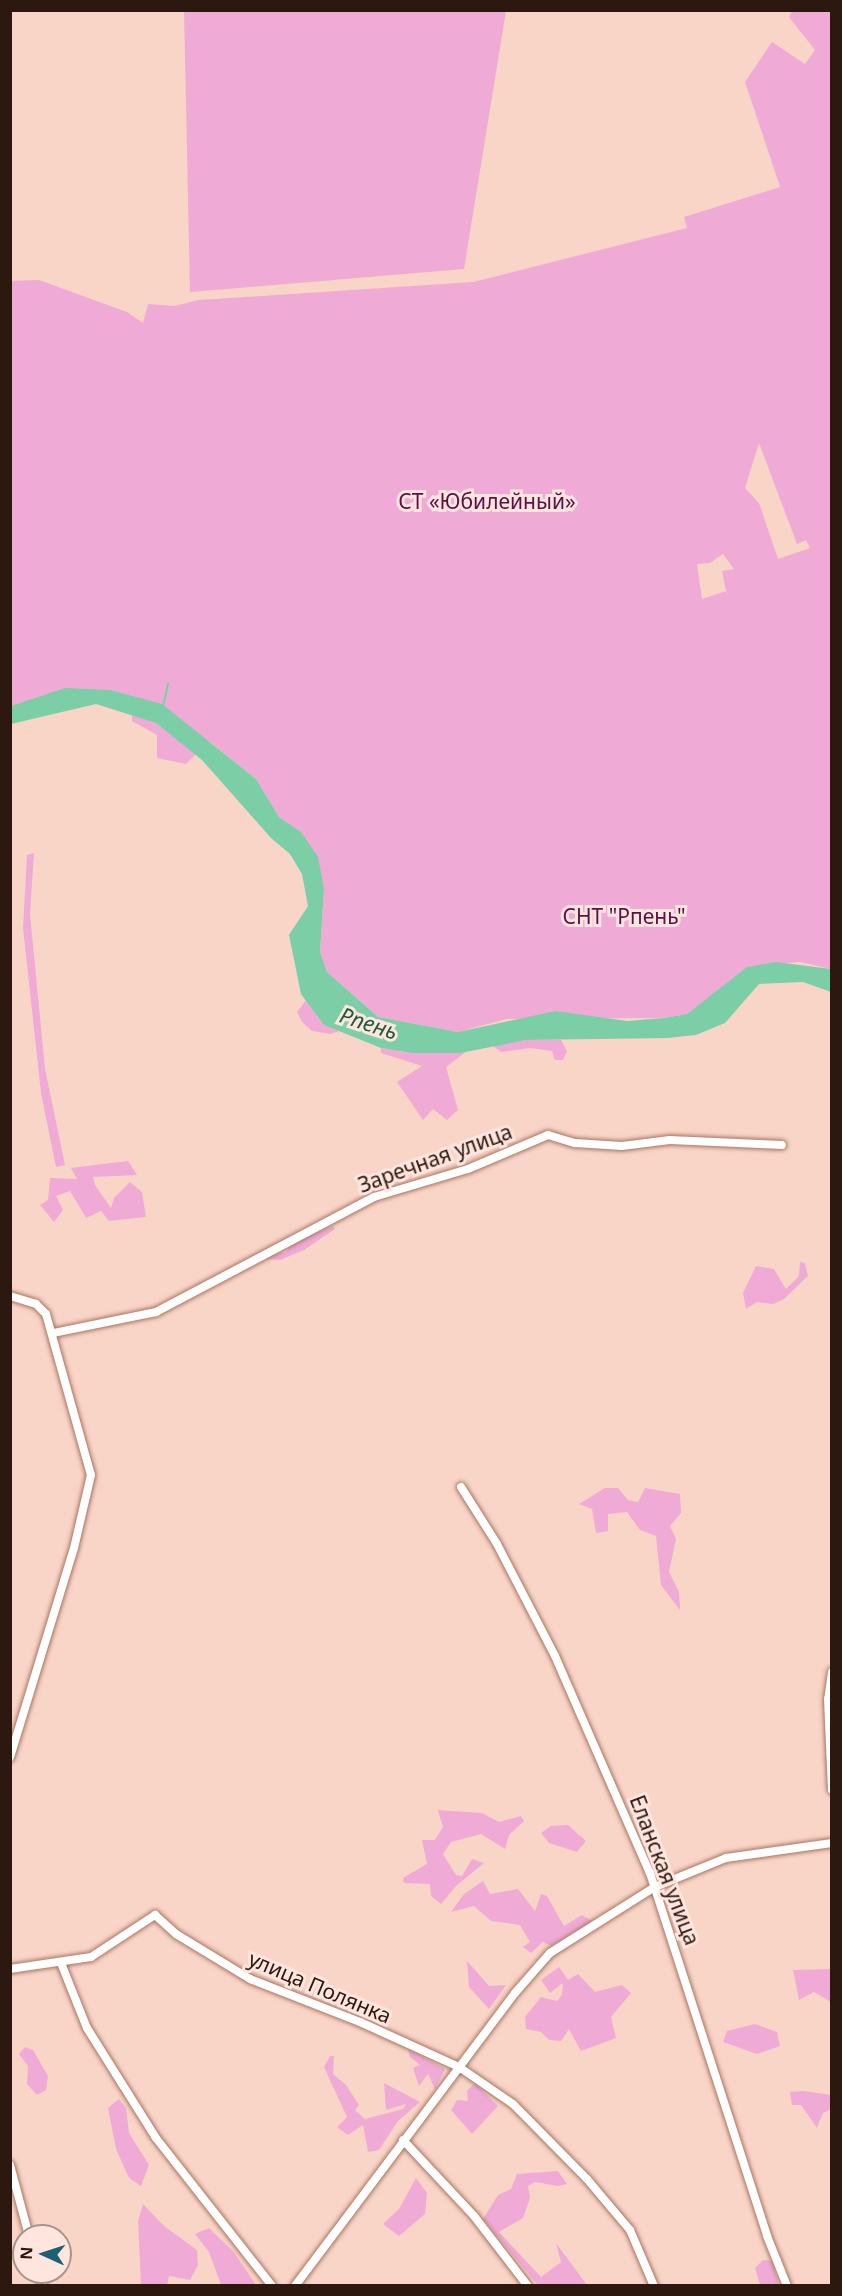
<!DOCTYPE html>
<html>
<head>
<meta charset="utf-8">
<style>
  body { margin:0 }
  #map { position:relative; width:842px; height:2296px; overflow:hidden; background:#f9d5c8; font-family:"Noto Sans",sans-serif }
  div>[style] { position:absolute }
  .green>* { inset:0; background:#efabd6 }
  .water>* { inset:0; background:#7bcea5 }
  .stream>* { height:2px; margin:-1px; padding:0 1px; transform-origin:1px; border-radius:1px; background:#7bcea5 }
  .roads { filter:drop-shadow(0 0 2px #aa7561) drop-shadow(0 0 2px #aa7561) }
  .minor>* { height:8px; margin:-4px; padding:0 4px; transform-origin:4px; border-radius:4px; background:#fff }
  span { translate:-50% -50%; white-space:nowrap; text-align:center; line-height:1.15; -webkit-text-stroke:6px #fee5dd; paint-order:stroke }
  .park-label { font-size:21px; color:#5f0c49 }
  .street-label { font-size:21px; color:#2d1810 }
  .water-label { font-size:22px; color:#1c5b40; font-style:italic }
  .frame { position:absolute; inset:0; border:12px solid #2d1810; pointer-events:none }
  .north { position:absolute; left:12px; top:2224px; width:60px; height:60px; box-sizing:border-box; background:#fee5dd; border:2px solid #aa938b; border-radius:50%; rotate:273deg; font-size:16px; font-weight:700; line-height:24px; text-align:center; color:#2d1810 }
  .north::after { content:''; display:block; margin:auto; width:21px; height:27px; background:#1d6073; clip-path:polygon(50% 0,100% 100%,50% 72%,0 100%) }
</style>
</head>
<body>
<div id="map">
  <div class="green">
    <i style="clip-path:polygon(184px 11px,506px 11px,464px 269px,190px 292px)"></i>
    <i style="clip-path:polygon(evenodd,792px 11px,831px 11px,831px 969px,800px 962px,748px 967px,687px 1014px,664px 1018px,507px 1019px,458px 1032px,378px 1017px,327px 972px,320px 952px,324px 889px,301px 832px,279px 817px,256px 779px,209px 741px,110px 690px,11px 706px,10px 281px,39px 280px,127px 312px,143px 323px,148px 304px,174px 306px,199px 300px,473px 282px,687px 228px,684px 217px,780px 187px,745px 82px,772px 42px,805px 64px,815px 50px,789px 17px,792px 11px,759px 443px,797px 544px,806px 540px,810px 548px,778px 559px,759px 503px,745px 488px,759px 443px,792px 11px,723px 554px,734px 569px,722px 571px,726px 591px,702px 599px,697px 564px,710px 563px,723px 554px)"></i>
    <i style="clip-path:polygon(132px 714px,156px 723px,196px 754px,186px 764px,157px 758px,157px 735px,132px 721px)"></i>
    <i style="clip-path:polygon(34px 853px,30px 914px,45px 1069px,65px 1165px,56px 1167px,41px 1093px,23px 928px,27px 855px)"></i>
    <i style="clip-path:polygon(306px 1000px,324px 1025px,340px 1031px,330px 1034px,312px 1031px,302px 1022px,297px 1012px)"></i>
    <i style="clip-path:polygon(526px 1040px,561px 1040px,567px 1051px,563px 1060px,555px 1060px,552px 1051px,530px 1048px,501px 1052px,493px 1046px)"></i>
    <i style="clip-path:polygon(381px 1048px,412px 1053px,467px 1051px,446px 1067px,458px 1110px,447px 1120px,433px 1109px,423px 1120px,397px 1082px,422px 1066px,381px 1053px)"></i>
    <i style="clip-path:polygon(128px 1161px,137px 1175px,93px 1177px,95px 1185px,111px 1208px,114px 1198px,130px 1182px,142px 1192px,146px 1217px,109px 1221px,101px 1211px,86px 1218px,70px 1191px,56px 1196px,63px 1210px,54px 1222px,40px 1205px,48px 1200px,50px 1178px,77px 1179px,71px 1168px)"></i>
    <i style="clip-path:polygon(333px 1226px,335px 1229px,304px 1250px,280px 1260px,266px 1259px,266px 1256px,286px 1252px,291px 1244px)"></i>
    <i style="clip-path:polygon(800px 1262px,805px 1263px,808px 1276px,784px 1299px,773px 1304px,757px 1302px,746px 1309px,743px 1293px,756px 1266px,774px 1269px,786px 1289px,799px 1276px)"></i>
    <i style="clip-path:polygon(605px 1488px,618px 1488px,628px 1500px,638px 1502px,645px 1488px,680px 1494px,681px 1513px,670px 1526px,676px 1539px,669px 1572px,679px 1592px,680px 1610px,661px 1585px,656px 1536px,640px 1530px,627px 1512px,608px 1514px,608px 1531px,596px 1533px,592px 1509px,579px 1504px)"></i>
    <i style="clip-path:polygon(438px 1810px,482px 1813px,499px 1822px,521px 1816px,524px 1821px,509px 1835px,505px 1849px,481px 1834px,451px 1842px,443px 1854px,456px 1875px,462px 1876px,472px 1859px,484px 1863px,456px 1886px,441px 1904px,431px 1896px,430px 1884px,404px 1883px,403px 1878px,427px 1864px,422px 1840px,435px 1840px,443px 1827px)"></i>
    <i style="clip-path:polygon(568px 1825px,586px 1841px,577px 1852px,549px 1843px,541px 1833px,551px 1826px)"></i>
    <i style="clip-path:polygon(483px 1881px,490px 1894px,518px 1889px,535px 1911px,541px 1894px,547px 1896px,564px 1926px,582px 1915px,592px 1921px,551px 1946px,543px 1942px,531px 1953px,523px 1947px,530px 1942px,520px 1925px,491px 1921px,474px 1906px,451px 1912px,464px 1894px)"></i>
    <i style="clip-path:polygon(467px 1961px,489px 1986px,506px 1985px,489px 2009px,469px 1987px)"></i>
    <i style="clip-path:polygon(559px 1967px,568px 1980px,578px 1974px,595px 1992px,622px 1985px,631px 1993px,611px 2017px,616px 2038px,581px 2051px,569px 2029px,561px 2041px,549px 2040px,541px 2032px,526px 2029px,525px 2017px,541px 1997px,557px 2001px,562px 1995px,563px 1983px,550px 1993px,541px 1980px)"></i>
    <i style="clip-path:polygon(831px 1969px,831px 2002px,814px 1992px,799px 2000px,793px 1970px)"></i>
    <i style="clip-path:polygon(755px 2024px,777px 2032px,780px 2046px,757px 2054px,723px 2042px,727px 2031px)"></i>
    <i style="clip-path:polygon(25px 2047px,33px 2050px,48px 2076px,46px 2090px,37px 2095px,27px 2084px,28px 2066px,19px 2054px)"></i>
    <i style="clip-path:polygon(408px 2049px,445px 2069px,435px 2089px,428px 2074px,419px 2086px,413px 2068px,420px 2065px,410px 2057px)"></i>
    <i style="clip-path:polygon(330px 2056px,334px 2056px,333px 2074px,346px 2085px,359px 2105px,355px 2110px,365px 2119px,403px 2109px,406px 2104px,386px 2110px,384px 2083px,420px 2102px,398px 2121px,379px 2150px,368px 2152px,363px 2125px,348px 2135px,337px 2127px,347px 2117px,324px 2067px)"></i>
    <i style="clip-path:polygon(475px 2083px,498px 2106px,472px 2134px,451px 2110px,457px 2100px,468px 2101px,467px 2091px)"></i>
    <i style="clip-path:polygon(803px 2091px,831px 2095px,831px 2109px,823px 2113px,817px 2128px,801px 2105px,792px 2105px,790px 2092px)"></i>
    <i style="clip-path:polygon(119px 2099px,126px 2108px,129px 2133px,149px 2165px,141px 2186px,129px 2178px,116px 2149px,108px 2108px)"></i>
    <i style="clip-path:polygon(558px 2171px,567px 2184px,558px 2186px,535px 2182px,528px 2186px,530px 2198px,523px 2218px,499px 2232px,541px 2277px,561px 2262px,556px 2243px,587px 2285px,538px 2285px,483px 2219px,498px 2195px,511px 2189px,517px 2174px)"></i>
    <i style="clip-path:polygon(416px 2178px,427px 2193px,425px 2214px,399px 2236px,383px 2224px,399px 2209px)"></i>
    <i style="clip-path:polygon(143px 2204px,164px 2226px,197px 2250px,198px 2265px,190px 2280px,169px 2276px,167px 2285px,141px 2285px,138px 2221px)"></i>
    <i style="clip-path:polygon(209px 2228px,233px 2251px,256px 2285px,221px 2285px,209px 2252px,195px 2234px)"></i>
    <i style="clip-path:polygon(763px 2260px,772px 2261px,779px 2285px,760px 2285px,755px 2268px)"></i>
  </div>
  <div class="water">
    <i style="clip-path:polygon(65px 688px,110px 690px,162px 704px,256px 779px,279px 817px,301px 832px,318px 857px,324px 889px,320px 952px,327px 972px,378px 1017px,458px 1032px,556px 1011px,627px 1021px,664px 1018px,687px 1014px,747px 967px,776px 962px,831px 969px,831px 992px,803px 982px,759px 984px,725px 1023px,696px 1035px,668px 1038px,526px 1040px,460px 1053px,412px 1053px,381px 1048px,324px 1025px,301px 994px,289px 935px,308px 906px,302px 874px,290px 854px,271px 838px,202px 760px,156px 723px,96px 704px,11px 724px,11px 706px)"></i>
  </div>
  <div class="stream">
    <i style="left:163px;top:707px;width:24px;rotate:-78deg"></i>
  </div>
  <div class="roads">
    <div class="minor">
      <i style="left:10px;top:1296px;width:27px;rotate:17deg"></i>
      <i style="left:36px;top:1304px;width:14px;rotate:45deg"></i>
      <i style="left:46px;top:1314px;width:167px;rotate:74.4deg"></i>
      <i style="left:91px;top:1475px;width:75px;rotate:103.1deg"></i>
      <i style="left:74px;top:1548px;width:219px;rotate:107deg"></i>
      <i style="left:53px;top:1333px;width:105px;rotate:-11.5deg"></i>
      <i style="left:156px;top:1312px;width:246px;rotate:-27.8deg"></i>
      <i style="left:374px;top:1197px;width:98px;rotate:-16.6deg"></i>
      <i style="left:468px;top:1169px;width:87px;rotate:-23deg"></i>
      <i style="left:548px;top:1135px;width:28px;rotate:17deg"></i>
      <i style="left:575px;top:1143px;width:47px;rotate:3.7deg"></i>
      <i style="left:622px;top:1146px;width:48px;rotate:-7.1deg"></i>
      <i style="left:670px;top:1140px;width:112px;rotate:2.6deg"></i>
      <i style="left:461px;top:1487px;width:67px;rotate:57.7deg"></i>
      <i style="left:497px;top:1544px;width:126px;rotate:62.6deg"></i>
      <i style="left:555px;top:1656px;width:237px;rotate:66.4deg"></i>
      <i style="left:650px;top:1873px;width:381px;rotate:72.1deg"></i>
      <i style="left:767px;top:2236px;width:54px;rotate:68.2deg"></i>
      <i style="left:832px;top:1672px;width:27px;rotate:98deg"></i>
      <i style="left:828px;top:1699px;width:91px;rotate:87.5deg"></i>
      <i style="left:61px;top:1963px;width:70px;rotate:68.2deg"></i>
      <i style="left:87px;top:2028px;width:130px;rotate:57.9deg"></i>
      <i style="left:156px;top:2138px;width:188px;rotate:51.9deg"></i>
      <i style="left:10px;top:1969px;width:82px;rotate:-8.4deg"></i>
      <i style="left:91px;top:1957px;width:77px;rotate:-33.3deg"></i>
      <i style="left:155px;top:1915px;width:28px;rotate:42deg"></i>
      <i style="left:176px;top:1934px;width:87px;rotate:31.3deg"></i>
      <i style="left:250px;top:1979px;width:118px;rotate:21.4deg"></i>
      <i style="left:360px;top:2022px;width:109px;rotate:24.4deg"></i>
      <i style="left:459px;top:2067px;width:65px;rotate:34.4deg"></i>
      <i style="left:513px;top:2104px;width:105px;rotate:45.4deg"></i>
      <i style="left:587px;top:2179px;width:67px;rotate:49.9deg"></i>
      <i style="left:630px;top:2230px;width:61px;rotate:66.8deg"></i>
      <i style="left:403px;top:2140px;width:104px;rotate:46.9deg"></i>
      <i style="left:474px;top:2216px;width:88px;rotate:52.4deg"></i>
      <i style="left:10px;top:2165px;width:73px;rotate:75deg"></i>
      <i style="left:39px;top:2272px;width:15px;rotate:74deg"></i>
      <i style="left:295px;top:2286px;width:366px;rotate:-53.1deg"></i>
      <i style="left:515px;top:1993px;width:53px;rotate:-48.8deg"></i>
      <i style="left:550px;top:1953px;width:124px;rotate:-32.2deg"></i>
      <i style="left:655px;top:1887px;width:77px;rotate:-22.2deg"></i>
      <i style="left:726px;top:1858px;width:107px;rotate:-8.1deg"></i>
    </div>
  </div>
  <div class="park-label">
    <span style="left:487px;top:501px">СТ «Юбилейный»</span>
    <span style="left:624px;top:916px">СНТ "Рпень"</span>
  </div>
  <div class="street-label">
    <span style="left:435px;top:1158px;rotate:-20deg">Заречная улица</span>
    <span style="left:665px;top:1870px;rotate:69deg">Еланская улица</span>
    <span style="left:320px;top:1987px;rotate:23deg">улица Полянка</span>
  </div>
  <div class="water-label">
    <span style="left:369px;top:1023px;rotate:18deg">Рпень</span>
  </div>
  <div class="frame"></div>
  <div class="north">N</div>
</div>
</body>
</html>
